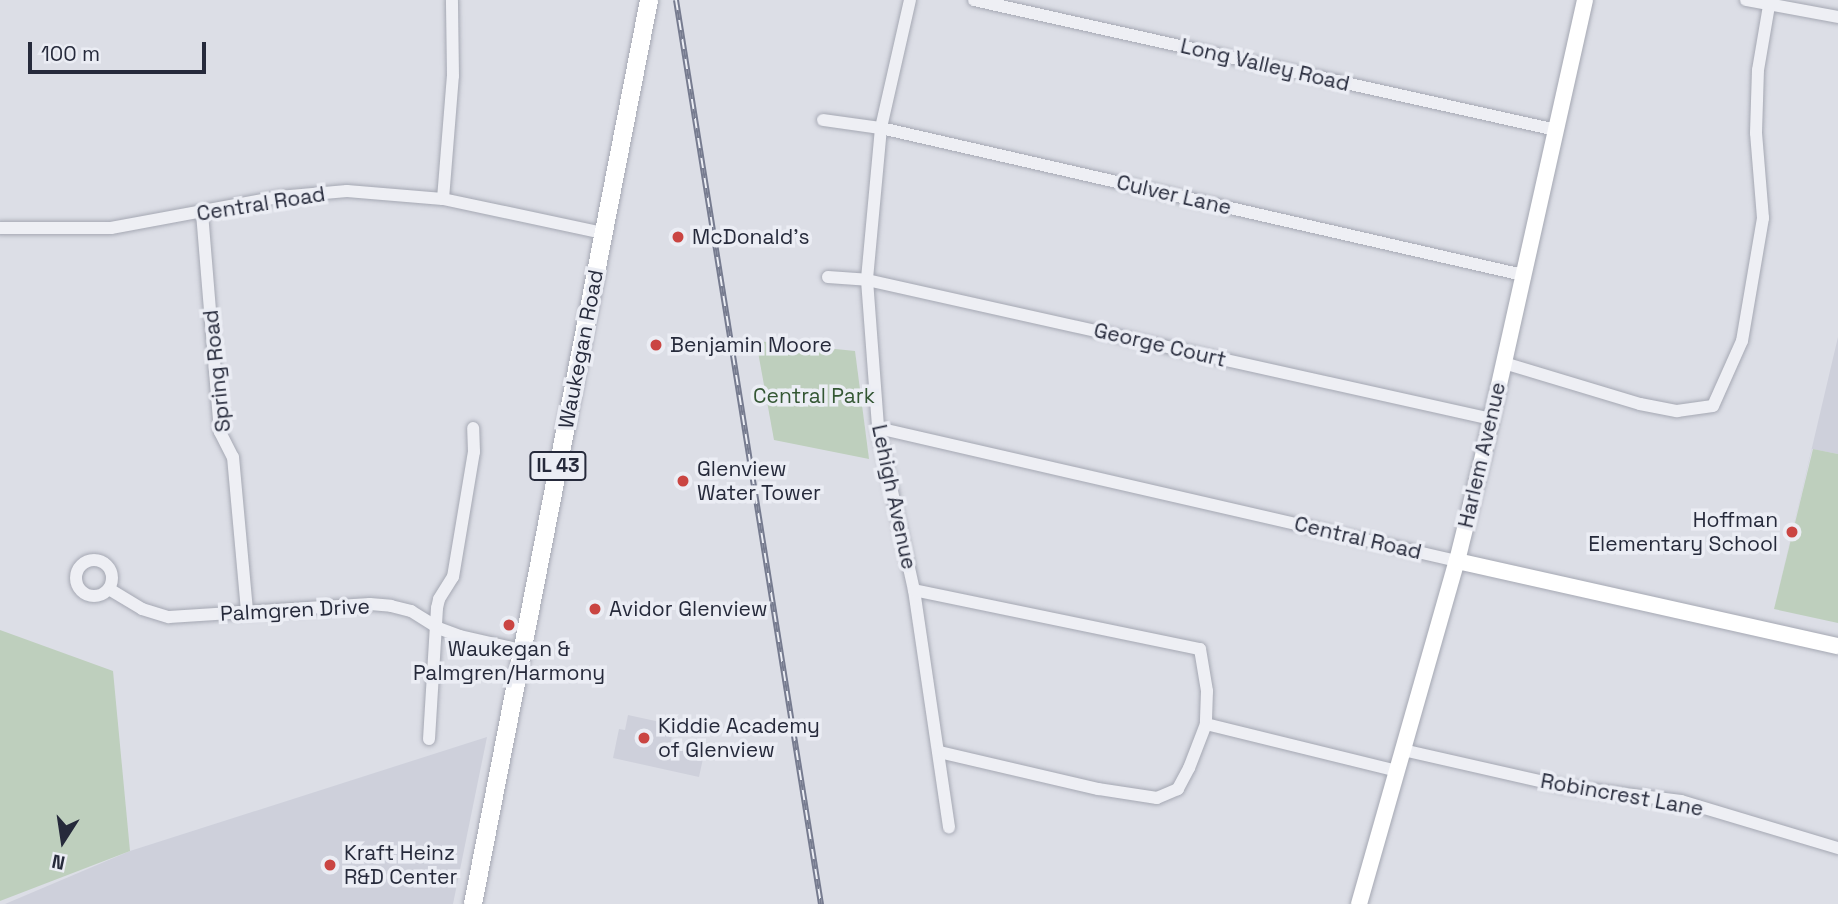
<!DOCTYPE html>
<html>
<head>
<meta charset="utf-8">
<style>
  body { margin:0 }
  #map { position:relative; width:1838px; height:904px; overflow:hidden; background:#dcdee6; font-family:"Space Grotesk",sans-serif }
  div>[style] { position:absolute }
  .built>* { inset:0; background:#ced0db }
  .green>* { inset:0; background:#becfbd }
  .roads { filter:drop-shadow(0 0 2px #a5a8b3) drop-shadow(0 0 2px #a5a8b3) }
  .street>* { height:12px; margin:-6px; padding:0 6px; transform-origin:6px; border-radius:6px; background:#eeeff4 }
  .street>.ring { margin:-6px; padding:0; box-sizing:content-box; background:none; border:12px solid #eeeff4; border-radius:50% }
  .secondary>* { height:16px; margin:-8px; padding:0 8px; transform-origin:8px; border-radius:8px; background:#fff }
  .primary>* { height:18px; margin:-9px; padding:0 9px; transform-origin:9px; border-radius:9px; background:#fff }
  .rail>* { height:6px; margin-top:-3px; transform-origin:0; background:repeating-linear-gradient(90deg,#ebedf4 0 10px,#767b8f 0 20px); box-sizing:border-box; border-block:2px solid #767b8f }
  .dots>* { width:19px; height:19px; translate:-50% -50%; box-sizing:border-box; border:4px solid #ebedf4; border-radius:50% }
  span { translate:-50% -50%; white-space:nowrap; text-align:center; line-height:1.15; -webkit-text-stroke:7px #ebedf4; paint-order:stroke }
  .shield-label span { padding:2px 5px; background:#ebedf4; border:2px solid; border-radius:5px; -webkit-text-stroke-width:0 }
  .shield-label { font-size:19px; color:#262a3b; font-weight:700 }
  .street-label { font-size:21px; color:#262a3b }
  .poi-label { font-size:21px; color:#262a3b }
  .left { translate:0 -50%; text-align:left }
  .right { translate:-100% -50%; text-align:right }
  .park-label { font-size:21px; color:#345734 }
  .north { position:absolute; left:28px; top:806px; width:70px; height:70px; -webkit-text-stroke:5px #ebedf4; paint-order:stroke; rotate:192deg; font-size:19px; font-weight:700; line-height:28px; text-align:center; color:#262a3b }
  .north::after { content:''; display:block; margin:auto; width:24px; height:32px; background:#262a3b; clip-path:polygon(50% 0,100% 100%,50% 72%,0 100%) }
  .scale { position:absolute; left:28px; top:42px; width:178px; height:32px; box-sizing:border-box; border:4px solid #262a3b; border-top:0; padding-left:9px; font-size:21px; line-height:24px; white-space:nowrap; color:#262a3b; -webkit-text-stroke:5px #ebedf4; paint-order:stroke }
</style>
</head>
<body>
<div id="map">
  <div class="built">
    <i style="clip-path:polygon(1838px 337px,1838px 454px,1812px 449px,1774px 609px)"></i>
    <i style="clip-path:polygon(628px 715px,674px 725px,670px 746px,704px 754px,699px 777px,613px 758px,619px 729px,625px 730px)"></i>
    <i style="clip-path:polygon(487px 737px,453px 904px,5px 904px,130px 851px)"></i>
  </div>
  <div class="green">
    <i style="clip-path:polygon(756px 341px,855px 351px,869px 459px,774px 440px)"></i>
    <i style="clip-path:polygon(1813px 449px,1838px 454px,1838px 623px,1774px 609px)"></i>
    <i style="clip-path:polygon(0 630px,113px 671px,130px 851px,0 901px)"></i>
  </div>
  <div class="roads">
    <div class="street">
      <i style="left:910px;top:0;width:131px;rotate:102.8deg"></i>
      <i style="left:881px;top:128px;width:153px;rotate:95.3deg"></i>
      <i style="left:867px;top:280px;width:148px;rotate:85.7deg"></i>
      <i style="left:878px;top:428px;width:166px;rotate:77.5deg"></i>
      <i style="left:914px;top:590px;width:240px;rotate:81.6deg"></i>
      <i style="left:974px;top:0;width:596px;rotate:12.59deg"></i>
      <i style="left:1746px;top:0;width:94px;rotate:10.5deg"></i>
      <i style="left:823px;top:120px;width:59px;rotate:7.9deg"></i>
      <i style="left:881px;top:128px;width:659px;rotate:12.9deg"></i>
      <i style="left:443px;top:199px;width:123px;rotate:-85.4deg"></i>
      <i style="left:453px;top:76px;width:76px;rotate:-90.8deg"></i>
      <i style="left:202px;top:213px;width:220px;rotate:85.3deg"></i>
      <i style="left:220px;top:432px;width:28px;rotate:63deg"></i>
      <i style="left:233px;top:457px;width:155px;rotate:84.8deg"></i>
      <i style="left:0;top:228px;width:111px"></i>
      <i style="left:111px;top:228px;width:171px;rotate:-10.5deg"></i>
      <i style="left:279px;top:197px;width:68px;rotate:-5deg"></i>
      <i style="left:347px;top:191px;width:96px;rotate:4.8deg"></i>
      <i style="left:443px;top:199px;width:164px;rotate:12deg"></i>
      <i style="left:828px;top:277px;width:39px;rotate:4deg"></i>
      <i style="left:867px;top:280px;width:639px;rotate:12.56deg"></i>
      <i style="left:1504px;top:363px;width:142px;rotate:16.8deg"></i>
      <i style="left:1640px;top:404px;width:38px;rotate:11deg"></i>
      <i style="left:1677px;top:411px;width:36px;rotate:-8deg"></i>
      <i style="left:1713px;top:406px;width:71px;rotate:-66deg"></i>
      <i style="left:1742px;top:341px;width:125px;rotate:-80.3deg"></i>
      <i style="left:1763px;top:218px;width:85px;rotate:-94.7deg"></i>
      <i style="left:1756px;top:133px;width:63px;rotate:-88.2deg"></i>
      <i style="left:1758px;top:70px;width:71px;rotate:-80.3deg"></i>
      <i style="left:878px;top:428px;width:594px;rotate:12.94deg"></i>
      <i class="ring" style="left:76px;top:560px;width:24px;height:24px"></i>
      <i style="left:109px;top:589px;width:39px;rotate:31deg"></i>
      <i style="left:142px;top:609px;width:28px;rotate:17deg"></i>
      <i style="left:169px;top:617px;width:201px;rotate:-3.7deg"></i>
      <i style="left:370px;top:604px;width:21px;rotate:5deg"></i>
      <i style="left:391px;top:606px;width:21px;rotate:14deg"></i>
      <i style="left:411px;top:611px;width:32px;rotate:32deg"></i>
      <i style="left:438px;top:628px;width:23px;rotate:20deg"></i>
      <i style="left:460px;top:636px;width:63px;rotate:12.9deg"></i>
      <i style="left:914px;top:590px;width:292px;rotate:11.7deg"></i>
      <i style="left:1200px;top:649px;width:43px;rotate:80.5deg"></i>
      <i style="left:1207px;top:691px;width:33px;rotate:92deg"></i>
      <i style="left:1206px;top:724px;width:47px;rotate:111.1deg"></i>
      <i style="left:1189px;top:768px;width:24px;rotate:118deg"></i>
      <i style="left:1178px;top:789px;width:23px;rotate:157deg"></i>
      <i style="left:1157px;top:798px;width:60px;rotate:-171.3deg"></i>
      <i style="left:1098px;top:789px;width:163px;rotate:-166.9deg"></i>
      <i style="left:1206px;top:724px;width:197px;rotate:13.8deg"></i>
      <i style="left:429px;top:739px;width:131px;rotate:-86.5deg"></i>
      <i style="left:437px;top:608px;width:9px;rotate:-77deg"></i>
      <i style="left:439px;top:599px;width:26px;rotate:-58deg"></i>
      <i style="left:453px;top:577px;width:127px;rotate:-80.5deg"></i>
      <i style="left:474px;top:452px;width:24px;rotate:-92deg"></i>
      <i style="left:1403px;top:750px;width:162px;rotate:12.8deg"></i>
      <i style="left:1561px;top:786px;width:121px;rotate:7.1deg"></i>
      <i style="left:1681px;top:801px;width:164px;rotate:16.7deg"></i>
    </div>
    <div class="secondary">
      <i style="left:1457px;top:561px;width:390px;rotate:12.6deg"></i>
      <i style="left:1359px;top:904px;width:357px;rotate:-74.1deg"></i>
      <i style="left:1457px;top:561px;width:112px;rotate:-76.1deg"></i>
      <i style="left:1484px;top:452px;width:463px;rotate:-77.4deg"></i>
    </div>
    <div class="primary">
      <i style="left:473px;top:904px;width:921px;rotate:-78.98deg"></i>
    </div>
  </div>
  <div class="rail">
    <i style="left:676px;top:0;width:916px;rotate:80.89deg"></i>
  </div>
  <div class="dots">
    <i style="left:678px;top:237px;background:#ca4542"></i>
    <i style="left:656px;top:345px;background:#ca4542"></i>
    <i style="left:683px;top:481px;background:#ca4542"></i>
    <i style="left:1792px;top:532px;background:#ca4542"></i>
    <i style="left:595px;top:609px;background:#ca4542"></i>
    <i style="left:509px;top:625px;background:#ca4542"></i>
    <i style="left:644px;top:738px;background:#ca4542"></i>
    <i style="left:330px;top:865px;background:#ca4542"></i>
  </div>
  <div class="shield-label">
    <span style="left:558px;top:466px">IL 43</span>
  </div>
  <div class="street-label">
    <span style="left:1265px;top:65px;rotate:13deg">Long Valley Road</span>
    <span style="left:1174px;top:195px;rotate:13deg">Culver Lane</span>
    <span style="left:261px;top:204px;rotate:-9deg">Central Road</span>
    <span style="left:1160px;top:345px;rotate:13deg">George Court</span>
    <span style="left:581px;top:349px;rotate:-79deg">Waukegan Road</span>
    <span style="left:217px;top:371px;rotate:-96deg">Spring Road</span>
    <span style="left:1482px;top:455px;rotate:-77deg">Harlem Avenue</span>
    <span style="left:894px;top:497px;rotate:78deg">Lehigh Avenue</span>
    <span style="left:1358px;top:538px;rotate:13deg">Central Road</span>
    <span style="left:295px;top:610px;rotate:-3deg">Palmgren Drive</span>
    <span style="left:1622px;top:795px;rotate:10deg">Robincrest Lane</span>
  </div>
  <div class="poi-label">
    <span class="left" style="left:692px;top:237px">McDonald's</span>
    <span class="left" style="left:670px;top:345px">Benjamin Moore</span>
    <span class="left" style="left:697px;top:481px">Glenview<br>Water Tower</span>
    <span class="right" style="left:1778px;top:532px">Hoffman<br>Elementary School</span>
    <span class="left" style="left:609px;top:609px">Avidor Glenview</span>
    <span style="left:509px;top:661px">Waukegan &amp;<br>Palmgren/Harmony</span>
    <span class="left" style="left:658px;top:738px">Kiddie Academy<br>of Glenview</span>
    <span class="left" style="left:344px;top:865px">Kraft Heinz<br>R&amp;D Center</span>
  </div>
  <div class="park-label">
    <span style="left:814px;top:396px">Central Park</span>
  </div>
  <div class="north">N</div>
  <div class="scale">100 m</div>
</div>
</body>
</html>
